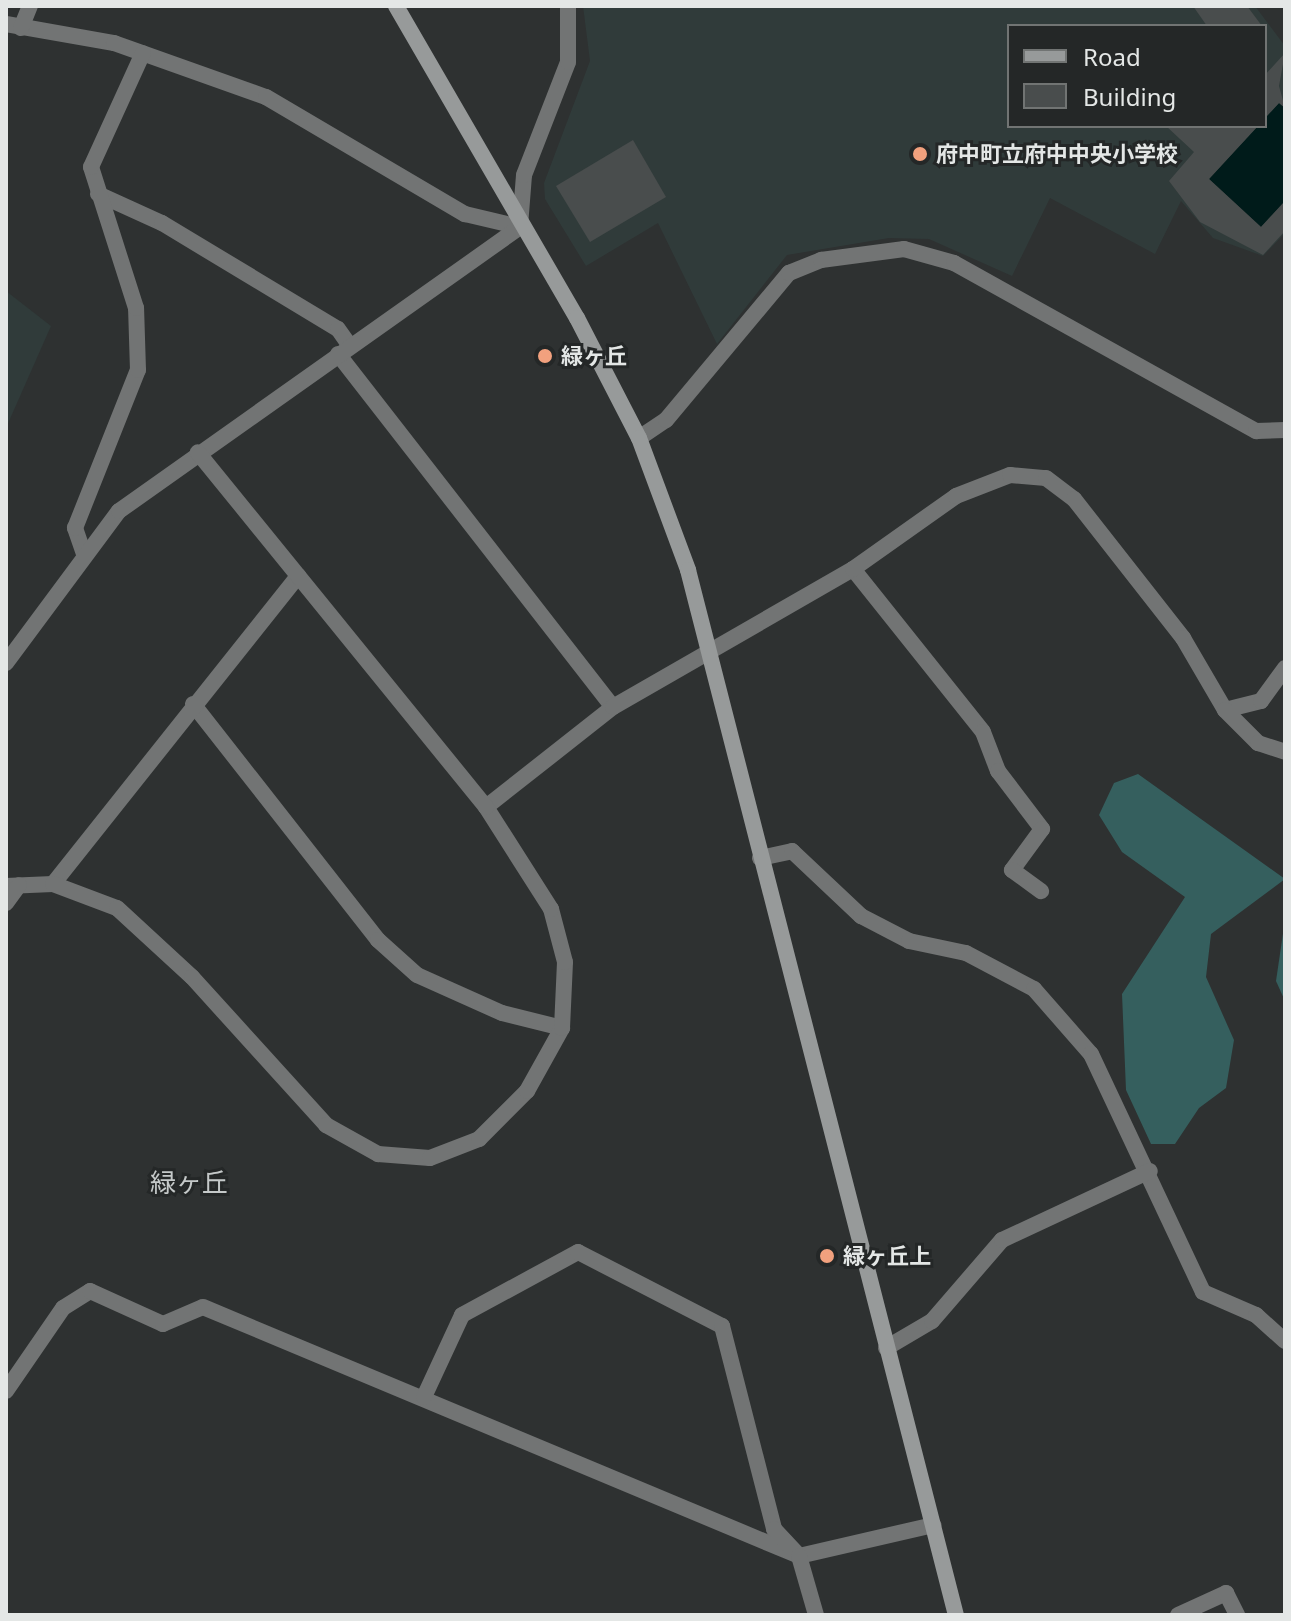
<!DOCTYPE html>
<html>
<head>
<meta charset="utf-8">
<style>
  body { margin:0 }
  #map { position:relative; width:1291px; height:1621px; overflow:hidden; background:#2e3131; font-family:"Noto Sans","Noto Sans JP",sans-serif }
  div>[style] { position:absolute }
  .built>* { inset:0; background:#303b3a }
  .forest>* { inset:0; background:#355f5e }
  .water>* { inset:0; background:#001b1a }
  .building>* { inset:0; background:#494d4d }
  .street>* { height:16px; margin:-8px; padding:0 8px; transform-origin:8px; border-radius:8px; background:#727474 }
  .secondary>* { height:16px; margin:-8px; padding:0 8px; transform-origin:8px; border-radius:8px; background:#979a9a }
  .dots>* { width:22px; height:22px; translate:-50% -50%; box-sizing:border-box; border:4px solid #242727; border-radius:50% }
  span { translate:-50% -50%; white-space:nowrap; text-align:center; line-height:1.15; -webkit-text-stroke:6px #242727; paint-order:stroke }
  .poi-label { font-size:22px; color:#e4e7e6; font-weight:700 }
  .left { translate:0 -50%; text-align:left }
  .quarter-label { font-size:26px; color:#c5c9c9 }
  .frame { position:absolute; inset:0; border:8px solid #e4e7e6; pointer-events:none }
  .legend { position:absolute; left:1007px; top:24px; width:260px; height:104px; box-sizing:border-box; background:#242727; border:2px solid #717473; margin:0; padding:10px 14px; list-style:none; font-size:24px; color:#e4e7e6 }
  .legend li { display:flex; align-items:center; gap:16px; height:40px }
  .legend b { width:40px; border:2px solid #717473 }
</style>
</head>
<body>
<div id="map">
  <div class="built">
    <i style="clip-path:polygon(evenodd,583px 6px,1255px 6px,1285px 46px,1285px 233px,1263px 256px,1213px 238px,1181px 201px,1155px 254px,1050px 198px,1012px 276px,929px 239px,889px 238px,787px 255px,717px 344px,658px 223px,586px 266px,545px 199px,544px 183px,590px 61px,583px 6px,1009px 26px,1265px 26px,1265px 126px,1009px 126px,1009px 26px)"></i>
    <i style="clip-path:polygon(6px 291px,51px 326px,6px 428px)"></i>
  </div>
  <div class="forest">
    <i style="clip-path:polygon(1138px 774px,1285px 879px,1211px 934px,1206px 977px,1234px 1040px,1226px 1088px,1199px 1108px,1175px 1144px,1151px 1144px,1126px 1090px,1122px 994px,1185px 897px,1122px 852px,1099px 815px,1114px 783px)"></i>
    <i style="clip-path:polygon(1285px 920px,1285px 1001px,1276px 981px)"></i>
  </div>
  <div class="water">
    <i style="clip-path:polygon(1279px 103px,1285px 108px,1285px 201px,1261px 227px,1209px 179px)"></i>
  </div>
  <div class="building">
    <i style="clip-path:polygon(1193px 6px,1247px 6px,1262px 26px,1207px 26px)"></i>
    <i style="clip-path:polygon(1285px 53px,1279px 86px,1285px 108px,1279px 103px,1265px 118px,1265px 75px)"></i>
    <i style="clip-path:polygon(1166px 126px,1258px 126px,1209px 179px,1261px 227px,1285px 201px,1285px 231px,1263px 255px,1200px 222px,1169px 181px,1194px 152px)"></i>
    <i style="clip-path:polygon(633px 140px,666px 197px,590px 242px,556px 186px)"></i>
  </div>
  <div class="street">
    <i style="left:6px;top:24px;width:110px;rotate:10deg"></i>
    <i style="left:114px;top:43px;width:161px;rotate:19.6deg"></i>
    <i style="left:266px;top:97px;width:231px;rotate:30.5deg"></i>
    <i style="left:465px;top:214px;width:57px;rotate:13.3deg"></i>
    <i style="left:21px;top:28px;width:24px;rotate:-68deg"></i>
    <i style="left:98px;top:194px;width:70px;rotate:24.4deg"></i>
    <i style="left:162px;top:223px;width:205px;rotate:31.1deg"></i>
    <i style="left:338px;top:329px;width:21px;rotate:55deg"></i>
    <i style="left:520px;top:226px;width:51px;rotate:-85.5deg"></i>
    <i style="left:524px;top:175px;width:121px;rotate:-68.7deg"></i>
    <i style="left:568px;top:62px;width:56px;rotate:-90deg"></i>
    <i style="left:338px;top:354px;width:447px;rotate:52.1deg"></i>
    <i style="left:639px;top:438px;width:32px;rotate:-34deg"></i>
    <i style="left:666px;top:420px;width:192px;rotate:-50.1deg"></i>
    <i style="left:789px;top:273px;width:35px;rotate:-22deg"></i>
    <i style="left:821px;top:260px;width:84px;rotate:-7.5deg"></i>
    <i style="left:904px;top:249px;width:52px;rotate:15.6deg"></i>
    <i style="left:954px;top:263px;width:346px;rotate:29.1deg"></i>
    <i style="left:1256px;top:431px;width:29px;rotate:-2deg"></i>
    <i style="left:84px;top:554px;width:28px;rotate:-109deg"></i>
    <i style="left:75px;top:528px;width:170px;rotate:-68.3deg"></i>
    <i style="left:138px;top:370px;width:62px;rotate:-91.8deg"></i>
    <i style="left:136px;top:308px;width:148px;rotate:-107.7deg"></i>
    <i style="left:91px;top:167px;width:125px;rotate:-65.5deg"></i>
    <i style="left:853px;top:569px;width:208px;rotate:51.4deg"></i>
    <i style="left:983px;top:732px;width:42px;rotate:69deg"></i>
    <i style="left:998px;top:771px;width:73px;rotate:52.8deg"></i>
    <i style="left:1042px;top:829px;width:51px;rotate:126.2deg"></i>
    <i style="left:1012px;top:870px;width:36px;rotate:36deg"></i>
    <i style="left:6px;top:663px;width:189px;rotate:-53.4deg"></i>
    <i style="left:119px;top:511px;width:491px;rotate:-35.3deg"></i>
    <i style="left:193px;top:704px;width:300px;rotate:51.9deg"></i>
    <i style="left:378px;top:940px;width:52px;rotate:41.9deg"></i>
    <i style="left:417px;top:975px;width:93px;rotate:24.1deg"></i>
    <i style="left:502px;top:1013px;width:62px;rotate:14deg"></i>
    <i style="left:1225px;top:710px;width:37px;rotate:-14deg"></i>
    <i style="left:1261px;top:701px;width:41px;rotate:-54deg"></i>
    <i style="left:486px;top:807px;width:162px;rotate:-38.2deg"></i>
    <i style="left:613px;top:707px;width:277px;rotate:-29.9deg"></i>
    <i style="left:853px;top:569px;width:126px;rotate:-35.3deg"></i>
    <i style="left:956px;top:496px;width:58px;rotate:-21.3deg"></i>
    <i style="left:1010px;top:475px;width:36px;rotate:5deg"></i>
    <i style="left:1046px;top:478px;width:35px;rotate:37deg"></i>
    <i style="left:1074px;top:499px;width:177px;rotate:51.9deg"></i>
    <i style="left:1183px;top:638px;width:83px;rotate:59.7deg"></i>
    <i style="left:1225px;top:710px;width:47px;rotate:45deg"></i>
    <i style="left:1258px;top:743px;width:28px;rotate:18deg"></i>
    <i style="left:760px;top:858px;width:33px;rotate:-12deg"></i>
    <i style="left:792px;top:851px;width:95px;rotate:43.3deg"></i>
    <i style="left:861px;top:916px;width:54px;rotate:27.5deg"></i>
    <i style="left:909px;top:941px;width:58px;rotate:11.9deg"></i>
    <i style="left:966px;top:953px;width:77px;rotate:27.9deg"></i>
    <i style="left:1034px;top:989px;width:86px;rotate:48.8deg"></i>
    <i style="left:1091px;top:1054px;width:263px;rotate:64.8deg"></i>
    <i style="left:1203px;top:1292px;width:58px;rotate:23.5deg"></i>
    <i style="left:1256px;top:1315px;width:39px;rotate:42deg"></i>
    <i style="left:53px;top:884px;width:394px;rotate:-51.5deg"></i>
    <i style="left:6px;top:886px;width:47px;rotate:-2.4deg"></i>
    <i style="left:53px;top:884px;width:68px;rotate:20.6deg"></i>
    <i style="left:117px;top:908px;width:102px;rotate:42.6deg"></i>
    <i style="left:192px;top:977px;width:200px;rotate:47.8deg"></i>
    <i style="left:326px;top:1125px;width:60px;rotate:29.1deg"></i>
    <i style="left:378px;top:1154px;width:52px;rotate:4.4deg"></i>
    <i style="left:430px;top:1158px;width:53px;rotate:-21.2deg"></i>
    <i style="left:479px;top:1139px;width:68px;rotate:-45deg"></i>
    <i style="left:527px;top:1091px;width:72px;rotate:-60.9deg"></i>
    <i style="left:562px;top:1028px;width:66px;rotate:-87.4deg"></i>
    <i style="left:565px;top:962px;width:55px;rotate:-104.8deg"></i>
    <i style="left:551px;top:909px;width:121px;rotate:-122.5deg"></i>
    <i style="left:486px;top:807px;width:457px;rotate:-129.1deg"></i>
    <i style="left:6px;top:903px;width:22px;rotate:-54deg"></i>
    <i style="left:886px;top:1348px;width:53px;rotate:-30.4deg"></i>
    <i style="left:932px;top:1321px;width:107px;rotate:-49.2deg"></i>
    <i style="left:1002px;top:1240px;width:163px;rotate:-25deg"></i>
    <i style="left:6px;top:1391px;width:101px;rotate:-55.5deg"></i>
    <i style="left:63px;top:1308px;width:32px;rotate:-32deg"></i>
    <i style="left:90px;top:1291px;width:80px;rotate:24.3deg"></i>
    <i style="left:163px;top:1324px;width:43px;rotate:-23deg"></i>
    <i style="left:203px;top:1307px;width:646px;rotate:22.67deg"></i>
    <i style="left:799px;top:1556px;width:138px;rotate:-13deg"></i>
    <i style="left:424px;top:1397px;width:90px;rotate:-65.1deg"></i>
    <i style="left:462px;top:1315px;width:132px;rotate:-28.5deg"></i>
    <i style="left:578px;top:1252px;width:162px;rotate:27.2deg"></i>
    <i style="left:722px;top:1326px;width:210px;rotate:75.6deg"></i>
    <i style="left:774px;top:1529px;width:37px;rotate:47deg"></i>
    <i style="left:799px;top:1556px;width:61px;rotate:73.9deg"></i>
    <i style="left:1178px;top:1615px;width:53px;rotate:-24.6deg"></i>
    <i style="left:1226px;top:1593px;width:25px;rotate:63deg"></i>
  </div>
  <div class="secondary">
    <i style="left:396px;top:6px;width:361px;rotate:59.9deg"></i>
    <i style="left:577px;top:318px;width:135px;rotate:62.7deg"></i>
    <i style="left:639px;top:438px;width:141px;rotate:69.6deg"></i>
    <i style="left:688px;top:570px;width:1079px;rotate:75.62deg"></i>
  </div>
  <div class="dots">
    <i style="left:920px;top:154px;background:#f2a17e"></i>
    <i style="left:545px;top:356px;background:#f2a17e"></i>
    <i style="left:827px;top:1256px;background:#f2a17e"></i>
  </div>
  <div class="poi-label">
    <span class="left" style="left:936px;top:154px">府中町立府中中央小学校</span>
    <span class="left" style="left:561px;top:356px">緑ヶ丘</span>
    <span class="left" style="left:843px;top:1256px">緑ヶ丘上</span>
  </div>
  <div class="quarter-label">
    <span style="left:189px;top:1183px">緑ヶ丘</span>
  </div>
  <div class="frame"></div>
  <ul class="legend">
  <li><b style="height:10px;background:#979a9a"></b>Road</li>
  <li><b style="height:22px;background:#494d4d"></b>Building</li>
  </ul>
</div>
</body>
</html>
